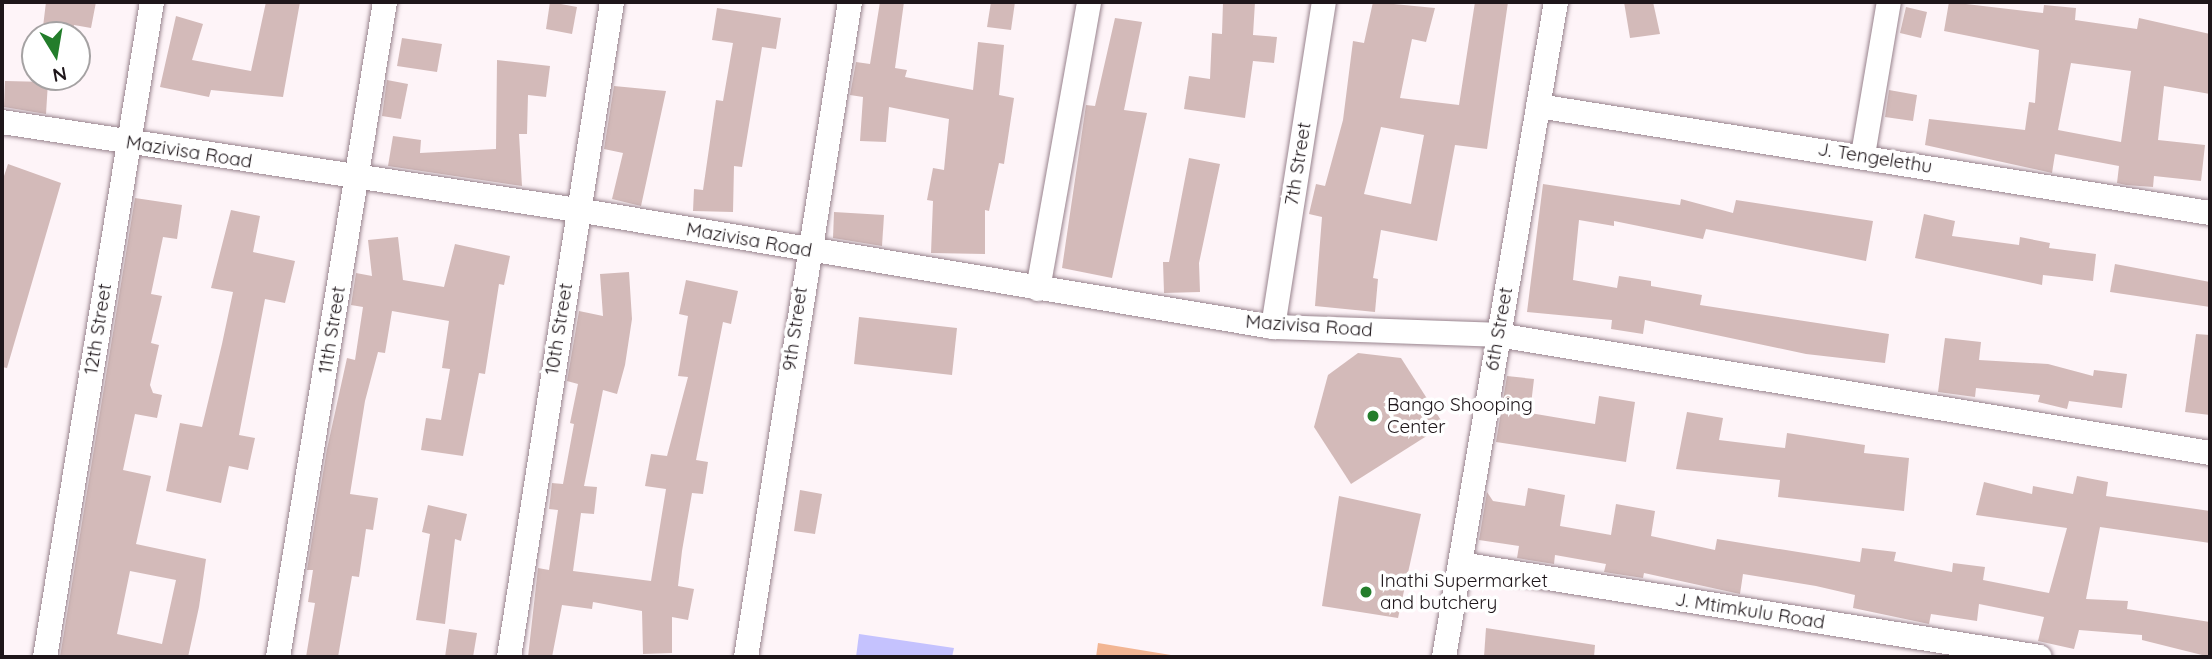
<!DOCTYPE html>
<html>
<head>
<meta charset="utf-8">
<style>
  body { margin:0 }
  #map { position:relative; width:2212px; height:659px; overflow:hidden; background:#fef4f8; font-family:Quicksand,sans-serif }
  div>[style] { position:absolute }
  .green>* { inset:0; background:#f2b593 }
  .water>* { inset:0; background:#c5c2fe }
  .building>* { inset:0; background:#d3bab9 }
  .roads { filter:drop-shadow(0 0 2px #98838d) drop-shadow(0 0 2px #98838d) }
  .street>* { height:24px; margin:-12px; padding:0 12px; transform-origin:12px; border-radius:12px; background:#fff }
  .dots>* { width:19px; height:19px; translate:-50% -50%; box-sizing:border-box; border:4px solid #fff; border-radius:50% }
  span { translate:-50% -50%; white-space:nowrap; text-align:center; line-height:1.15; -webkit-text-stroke:7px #fff; paint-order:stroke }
  .street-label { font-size:19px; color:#1e161a }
  .poi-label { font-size:19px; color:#1e161a }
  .left { translate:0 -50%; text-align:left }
  .frame { position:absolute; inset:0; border:4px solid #1e161a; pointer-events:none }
  .north { position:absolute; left:21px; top:21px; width:70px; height:70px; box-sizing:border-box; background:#fff; border:2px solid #a5a2a3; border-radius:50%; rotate:169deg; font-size:19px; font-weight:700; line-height:28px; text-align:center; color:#1e161a }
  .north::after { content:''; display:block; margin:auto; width:24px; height:32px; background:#237d2b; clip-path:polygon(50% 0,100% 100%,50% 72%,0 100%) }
</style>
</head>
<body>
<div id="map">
  <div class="green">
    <i style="clip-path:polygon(1098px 643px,1183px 657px,1096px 657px)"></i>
  </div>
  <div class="water">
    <i style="clip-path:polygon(859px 634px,954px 648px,952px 657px,856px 657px)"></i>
  </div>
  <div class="building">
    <i style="clip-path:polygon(46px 2px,96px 2px,91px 28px,74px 25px,73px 35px,42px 35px)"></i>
    <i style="clip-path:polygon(266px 2px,300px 2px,283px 97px,211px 90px,209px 97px,160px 87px,176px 16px,203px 24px,192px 60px,251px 71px)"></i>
    <i style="clip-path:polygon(550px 2px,577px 7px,572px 34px,546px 29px)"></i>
    <i style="clip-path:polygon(880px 2px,904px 2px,895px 68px,907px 70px,905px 77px,973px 90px,978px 42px,1004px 45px,999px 95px,1014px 98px,1004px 164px,999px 163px,989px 211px,985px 210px,985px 254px,931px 253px,933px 201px,927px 200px,933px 168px,944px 170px,949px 119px,889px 107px,886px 142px,860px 141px,863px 97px,850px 95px,856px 62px,870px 64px)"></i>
    <i style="clip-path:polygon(991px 2px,1015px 2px,1011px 30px,987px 27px)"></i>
    <i style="clip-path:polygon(1223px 2px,1255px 2px,1253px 35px,1277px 37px,1274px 63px,1253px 61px,1245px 118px,1184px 109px,1189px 76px,1210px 79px,1212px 33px,1222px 34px)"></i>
    <i style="clip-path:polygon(evenodd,1373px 2px,1435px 8px,1426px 42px,1412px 39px,1400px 98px,1459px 105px,1475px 2px,1508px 2px,1487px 149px,1455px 145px,1437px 241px,1381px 230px,1373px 278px,1378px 279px,1375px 312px,1315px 306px,1322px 217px,1309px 214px,1316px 184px,1325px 186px,1343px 120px,1353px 41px,1364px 43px,1373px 2px,1381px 127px,1424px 135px,1411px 204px,1364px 194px,1381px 127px)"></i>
    <i style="clip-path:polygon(1624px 2px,1653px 2px,1660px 34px,1630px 38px)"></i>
    <i style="clip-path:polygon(evenodd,1949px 2px,2043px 13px,2044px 5px,2076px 8px,2075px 20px,2137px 29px,2139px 18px,2210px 34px,2210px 94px,2164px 86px,2158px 140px,2205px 145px,2201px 181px,2154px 176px,2153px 187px,2126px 185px,2117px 183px,2119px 166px,2055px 154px,2052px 173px,1925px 145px,1929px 119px,2025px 130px,2029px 102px,2035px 103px,2039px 50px,1944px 31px,1949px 2px,2071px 63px,2131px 71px,2121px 142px,2058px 130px,2071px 63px)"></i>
    <i style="clip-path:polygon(1906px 7px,1927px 12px,1921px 38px,1900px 33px)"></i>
    <i style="clip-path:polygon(717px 8px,781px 18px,776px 49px,762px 47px,742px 167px,734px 166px,733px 212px,693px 211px,694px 189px,703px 190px,716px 100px,723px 101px,733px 43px,712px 40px)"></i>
    <i style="clip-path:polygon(1115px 18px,1142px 22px,1124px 110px,1147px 113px,1112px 278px,1062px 268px,1086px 105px,1095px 106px)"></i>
    <i style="clip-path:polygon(402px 38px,442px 44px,437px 72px,397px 66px)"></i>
    <i style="clip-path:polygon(497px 60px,550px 66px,546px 97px,528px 95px,527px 134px,519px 134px,522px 186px,388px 166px,393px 136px,421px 140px,420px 153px,496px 149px)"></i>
    <i style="clip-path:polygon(387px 80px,408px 84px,401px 119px,382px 116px)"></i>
    <i style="clip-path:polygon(5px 81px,48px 82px,46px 114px,4px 107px)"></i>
    <i style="clip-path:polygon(614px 86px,666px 91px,641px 206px,612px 199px,623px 153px,604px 149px)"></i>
    <i style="clip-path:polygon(1889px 90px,1917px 95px,1913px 121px,1885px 117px)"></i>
    <i style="clip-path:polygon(1189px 158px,1220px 164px,1199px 263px,1200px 292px,1164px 293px,1163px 262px,1169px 262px)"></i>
    <i style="clip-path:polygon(8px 164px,61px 183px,7px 368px,2px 367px,2px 182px)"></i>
    <i style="clip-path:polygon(1543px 184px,1680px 205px,1681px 199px,1733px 213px,1736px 200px,1873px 221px,1866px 261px,1706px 229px,1703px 239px,1614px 221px,1614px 226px,1579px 220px,1573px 280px,1617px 288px,1619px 276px,1651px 281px,1651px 286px,1702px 295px,1700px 305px,1889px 334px,1885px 363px,1806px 354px,1645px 320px,1643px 334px,1611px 329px,1612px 320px,1527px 312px)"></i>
    <i style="clip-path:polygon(evenodd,135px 198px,182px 205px,177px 239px,163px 237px,151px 294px,162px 296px,151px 343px,159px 345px,150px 385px,153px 393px,162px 395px,157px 418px,135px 414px,123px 470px,151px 476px,136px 544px,206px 559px,199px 607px,188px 657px,60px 657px,135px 198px,130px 571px,176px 580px,162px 644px,117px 634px,130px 571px)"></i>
    <i style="clip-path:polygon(231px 210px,260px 216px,253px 252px,295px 261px,285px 303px,265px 299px,239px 435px,255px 438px,248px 470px,229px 466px,221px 503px,166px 491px,180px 423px,202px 427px,222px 344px,233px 292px,211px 288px)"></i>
    <i style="clip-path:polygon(834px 212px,884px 215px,882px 246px,833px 238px)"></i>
    <i style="clip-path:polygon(1924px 214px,1955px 221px,1952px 236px,2019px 245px,2020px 237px,2050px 243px,2049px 248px,2096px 254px,2093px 281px,2043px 275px,2042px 285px,1915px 258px)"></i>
    <i style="clip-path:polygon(398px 237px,403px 280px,444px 287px,455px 244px,510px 256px,504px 285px,499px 284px,485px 374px,479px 373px,463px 456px,421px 450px,426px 418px,441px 420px,450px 369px,442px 368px,449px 321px,392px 311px,385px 353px,378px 352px,365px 401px,350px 494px,378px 498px,373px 530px,366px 529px,359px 577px,352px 576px,338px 657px,306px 657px,315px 603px,308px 602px,313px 570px,307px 570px,327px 449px,347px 358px,355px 360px,363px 307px,351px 305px,356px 273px,372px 276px,368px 240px)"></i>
    <i style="clip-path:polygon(2115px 264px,2210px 282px,2210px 307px,2110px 292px)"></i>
    <i style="clip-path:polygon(629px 272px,632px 319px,625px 365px,617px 394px,603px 390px,584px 486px,597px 487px,594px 514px,581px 513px,573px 571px,651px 581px,666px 489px,645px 486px,651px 454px,667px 456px,688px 377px,678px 376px,688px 316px,679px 314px,686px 280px,738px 291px,731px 324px,723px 322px,696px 460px,708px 462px,703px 494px,692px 493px,682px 551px,678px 586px,694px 589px,688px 620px,672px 617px,672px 653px,643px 654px,642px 611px,593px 602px,592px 609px,562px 605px,552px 657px,528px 657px,538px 568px,549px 570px,558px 510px,549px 509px,552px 483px,563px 484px,574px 424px,570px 423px,578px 384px,567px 381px,579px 311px,603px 316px,600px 274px)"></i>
    <i style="clip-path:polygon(859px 317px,957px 328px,952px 375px,854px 364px)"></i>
    <i style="clip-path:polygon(2196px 334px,2210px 335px,2210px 415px,2185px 412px)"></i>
    <i style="clip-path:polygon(1945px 338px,1981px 342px,1979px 360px,2048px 364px,2093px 376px,2094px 370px,2127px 374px,2122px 408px,2069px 401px,2067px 409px,2038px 402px,2040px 395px,1976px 388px,1975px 397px,1938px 392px)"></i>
    <i style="clip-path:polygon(1358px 353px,1401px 358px,1444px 425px,1351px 484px,1314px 427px,1328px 375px)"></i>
    <i style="clip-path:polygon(1507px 376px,1534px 379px,1530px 413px,1595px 424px,1599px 396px,1635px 402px,1626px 462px,1496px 442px)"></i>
    <i style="clip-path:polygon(1687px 412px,1723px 418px,1719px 440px,1785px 448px,1787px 433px,1865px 445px,1864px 453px,1909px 458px,1904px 511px,1778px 497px,1780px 480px,1676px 469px)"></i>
    <i style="clip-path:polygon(2077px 476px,2108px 482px,2106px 496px,2210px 511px,2210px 543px,2100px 527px,2086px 599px,2128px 601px,2127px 609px,2210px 622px,2210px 657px,2142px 640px,2142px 635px,2079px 630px,2074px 649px,2038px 641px,2044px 617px,1979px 604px,1977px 621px,1931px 614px,1929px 624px,1853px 608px,1855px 595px,1816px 586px,1743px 574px,1740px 594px,1644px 573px,1643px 578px,1604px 572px,1606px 564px,1555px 555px,1554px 564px,1517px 558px,1519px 546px,1479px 540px,1487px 492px,1493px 501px,1525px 506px,1528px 488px,1565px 495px,1560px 526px,1611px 535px,1616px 504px,1655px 511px,1651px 536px,1715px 550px,1717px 539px,1860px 562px,1862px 548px,1896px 552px,1894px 561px,1952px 572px,1953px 563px,1985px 567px,1983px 580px,2049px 593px,2067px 528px,1976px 515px,1984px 482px,2032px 494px,2033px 486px,2073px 494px)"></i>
    <i style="clip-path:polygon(800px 490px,822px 494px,815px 534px,794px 531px)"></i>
    <i style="clip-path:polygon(1339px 496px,1421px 514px,1398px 618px,1322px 606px)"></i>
    <i style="clip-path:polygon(428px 505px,467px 514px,461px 541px,455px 539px,445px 624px,416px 620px,430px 534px,422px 532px)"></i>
    <i style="clip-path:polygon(1486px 628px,1595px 645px,1594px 657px,1484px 657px)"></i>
    <i style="clip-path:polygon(449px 629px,477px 633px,473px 657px,445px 657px)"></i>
  </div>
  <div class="roads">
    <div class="street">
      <i style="left:1538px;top:106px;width:680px;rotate:9.05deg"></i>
      <i style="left:2px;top:122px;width:582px;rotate:8.7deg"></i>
      <i style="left:577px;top:210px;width:706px;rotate:9.54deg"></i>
      <i style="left:1273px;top:327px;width:225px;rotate:2deg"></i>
      <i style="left:1498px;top:335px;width:722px;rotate:9.41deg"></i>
      <i style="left:1863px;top:155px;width:155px;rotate:-80.4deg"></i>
      <i style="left:1038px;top:289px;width:291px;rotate:-79.9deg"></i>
      <i style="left:1273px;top:327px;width:329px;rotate:-81.1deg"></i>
      <i style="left:1460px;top:564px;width:587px;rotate:9.11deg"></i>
      <i style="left:45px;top:657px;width:664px;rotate:-80.72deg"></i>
      <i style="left:278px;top:657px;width:664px;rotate:-80.72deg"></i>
      <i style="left:509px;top:657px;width:663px;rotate:-81.06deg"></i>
      <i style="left:746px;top:657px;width:663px;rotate:-80.98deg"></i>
      <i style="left:1444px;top:657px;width:665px;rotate:-80.3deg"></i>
    </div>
  </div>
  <div class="dots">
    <i style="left:1373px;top:416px;background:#237d2b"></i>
    <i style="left:1366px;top:592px;background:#237d2b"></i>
  </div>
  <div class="street-label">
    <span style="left:189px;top:152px;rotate:9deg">Mazivisa Road</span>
    <span style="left:1875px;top:158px;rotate:9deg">J. Tengelethu</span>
    <span style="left:1298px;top:164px;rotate:-81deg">7th Street</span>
    <span style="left:749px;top:240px;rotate:10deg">Mazivisa Road</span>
    <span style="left:1309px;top:326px;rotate:4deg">Mazivisa Road</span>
    <span style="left:98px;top:329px;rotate:-81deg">12th Street</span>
    <span style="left:559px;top:329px;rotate:-81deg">10th Street</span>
    <span style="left:795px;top:329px;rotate:-82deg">9th Street</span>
    <span style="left:1499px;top:329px;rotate:-80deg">6th Street</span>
    <span style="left:332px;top:330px;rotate:-81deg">11th Street</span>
    <span style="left:1750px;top:611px;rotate:9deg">J. Mtimkulu Road</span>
  </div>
  <div class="poi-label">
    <span class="left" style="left:1387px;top:416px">Bango Shooping<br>Center</span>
    <span class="left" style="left:1380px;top:592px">Inathi Supermarket<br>and butchery</span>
  </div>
  <div class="frame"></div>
  <div class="north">N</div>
</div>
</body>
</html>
